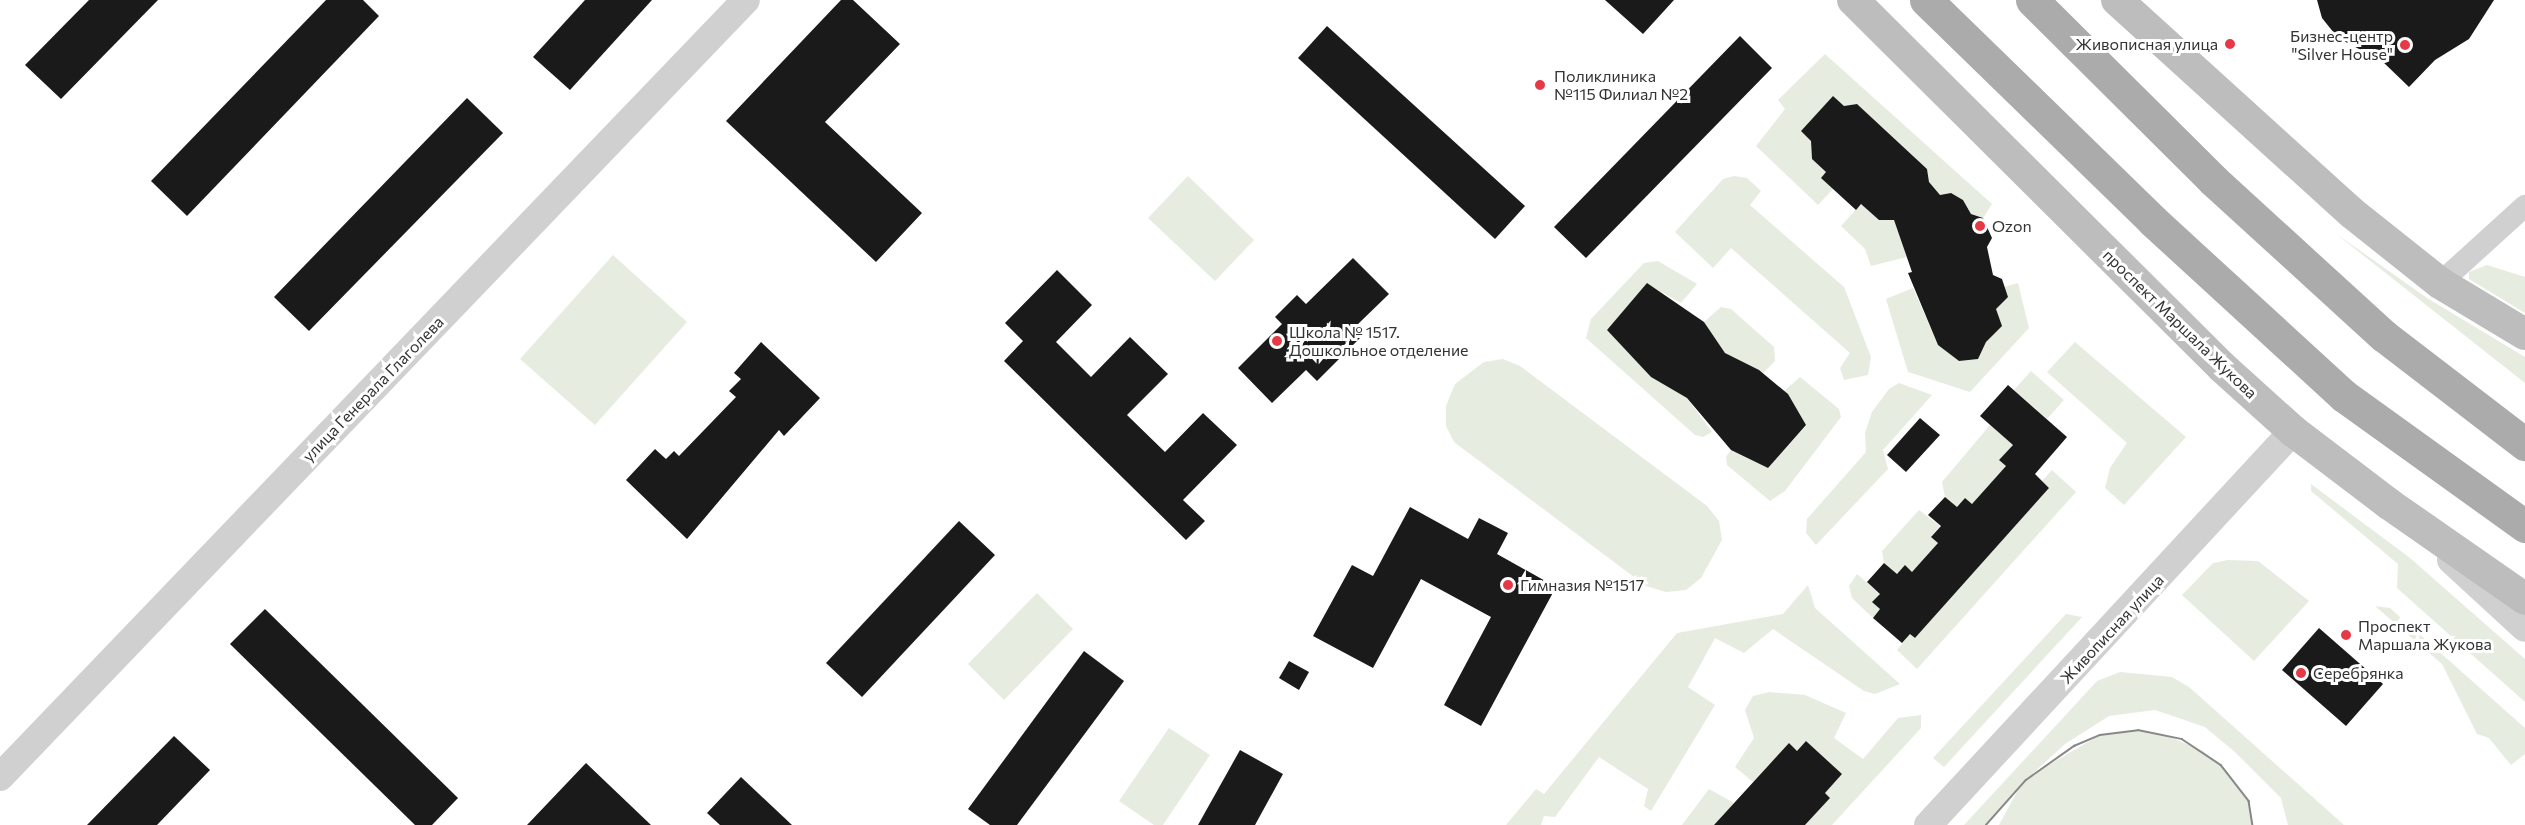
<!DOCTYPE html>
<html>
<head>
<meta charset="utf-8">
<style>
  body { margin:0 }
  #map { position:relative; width:2525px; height:825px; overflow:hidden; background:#fff; font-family:Commissioner,sans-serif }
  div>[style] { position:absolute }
  .green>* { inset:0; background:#e6ecdf }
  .building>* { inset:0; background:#1a1a1a }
  .minor>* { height:22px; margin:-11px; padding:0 11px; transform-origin:11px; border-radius:11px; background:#d0d0d0 }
  .tertiary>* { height:28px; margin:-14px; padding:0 14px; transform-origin:14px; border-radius:14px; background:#d0d0d0 }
  .secondary>* { height:32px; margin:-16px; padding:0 16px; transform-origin:16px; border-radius:16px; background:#bdbdbd }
  .primary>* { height:33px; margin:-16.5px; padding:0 16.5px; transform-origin:16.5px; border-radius:16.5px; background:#ababab }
  .tram>* { height:1.5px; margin:-0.75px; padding:0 0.75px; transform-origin:0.75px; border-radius:0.75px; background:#888 }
  .dots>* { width:16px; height:16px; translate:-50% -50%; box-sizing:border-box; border:3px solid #fff; border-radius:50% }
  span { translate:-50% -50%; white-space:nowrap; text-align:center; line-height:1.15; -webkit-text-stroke:6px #fff; paint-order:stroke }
  .poi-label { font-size:16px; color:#333 }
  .right { translate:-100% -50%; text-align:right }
  .left { translate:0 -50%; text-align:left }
  .street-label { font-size:16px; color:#333 }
</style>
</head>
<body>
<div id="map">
  <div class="green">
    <i style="clip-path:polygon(1825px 54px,1992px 204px,1983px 218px,1971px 214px,1963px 200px,1951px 193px,1940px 195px,1929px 182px,1927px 169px,1857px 104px,1844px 106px,1833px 96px,1801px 131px,1811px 141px,1812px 159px,1826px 172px,1833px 189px,1818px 205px,1756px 146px,1785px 109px,1778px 100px)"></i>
    <i style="clip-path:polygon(1188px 176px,1254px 240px,1215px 281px,1148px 218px)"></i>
    <i style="clip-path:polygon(1734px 176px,1747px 178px,1761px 191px,1750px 205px,1844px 287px,1871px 357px,1868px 375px,1844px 380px,1840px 368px,1850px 353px,1731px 248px,1713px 268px,1675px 232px,1723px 179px)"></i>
    <i style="clip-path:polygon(1861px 204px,1879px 220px,1894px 220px,1907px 257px,1871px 266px,1865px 249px,1841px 226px)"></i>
    <i style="clip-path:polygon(2335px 233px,2427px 298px,2525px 357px,2525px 383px)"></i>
    <i style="clip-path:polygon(613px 255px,687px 322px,595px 425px,520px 359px)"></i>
    <i style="clip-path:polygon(1658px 261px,1697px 284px,1681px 303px,1647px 284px,1607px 330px,1651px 377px,1687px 398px,1712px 432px,1703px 437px,1695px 435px,1586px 338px,1591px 319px,1644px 263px)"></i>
    <i style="clip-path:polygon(2487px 265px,2525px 277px,2525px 313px,2469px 279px,2469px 272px)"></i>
    <i style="clip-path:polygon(2018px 283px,2029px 328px,1970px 392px,1908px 372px,1886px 299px,1913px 288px,1938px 345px,1959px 361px,1978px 359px,1986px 342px,2001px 326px,1996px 309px,2008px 297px,2004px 287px)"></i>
    <i style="clip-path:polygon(1721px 307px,1731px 309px,1774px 347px,1775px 361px,1763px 373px,1725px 353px,1704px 322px)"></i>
    <i style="clip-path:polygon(2075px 342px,2186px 437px,2124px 505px,2105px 488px,2110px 468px,2127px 443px,2047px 372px)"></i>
    <i style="clip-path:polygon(1503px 359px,1520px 366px,1707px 506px,1719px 521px,1722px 540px,1701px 578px,1686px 590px,1666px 592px,1646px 586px,1454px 442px,1446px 426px,1446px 406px,1455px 384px,1484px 362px)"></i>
    <i style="clip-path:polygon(2031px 371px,2064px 400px,2047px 419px,2014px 390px)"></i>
    <i style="clip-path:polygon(1800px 377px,1839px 409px,1841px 417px,1785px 491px,1770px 501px,1727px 465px,1726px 457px,1731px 450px,1768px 468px,1806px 426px,1784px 391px)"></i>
    <i style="clip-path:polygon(1899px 383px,1932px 395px,1883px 450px,1888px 469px,1816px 545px,1806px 533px,1807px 519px,1866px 452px,1865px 433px,1872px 412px,1889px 389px)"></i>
    <i style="clip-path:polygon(1990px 425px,2013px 445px,1999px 460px,2006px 466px,1972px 504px,1965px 498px,1957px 507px,1945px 497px,1942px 482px)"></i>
    <i style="clip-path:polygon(2052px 470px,2076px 492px,1917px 669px,1897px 650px,1910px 634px,1915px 638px,2049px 488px,2042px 481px)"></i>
    <i style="clip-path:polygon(2311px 484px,2410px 558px,2525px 659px,2525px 702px,2397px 588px,2398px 564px,2311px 491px)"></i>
    <i style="clip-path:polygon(1919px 510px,1940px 526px,1931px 536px,1938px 543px,1912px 572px,1905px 566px,1897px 574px,1884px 563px,1882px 551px)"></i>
    <i style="clip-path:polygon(2228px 560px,2258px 561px,2309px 601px,2254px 661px,2182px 595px,2213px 563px)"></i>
    <i style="clip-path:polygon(1857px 574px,1880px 594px,1872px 602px,1880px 609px,1873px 618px,1852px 598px,1849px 586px)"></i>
    <i style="clip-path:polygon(1808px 585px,1815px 608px,1900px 684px,1875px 694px,1864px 691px,1773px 629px,1744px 653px,1715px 638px,1688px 687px,1715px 705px,1651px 811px,1644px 806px,1648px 789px,1599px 757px,1555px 817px,1544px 816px,1541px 825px,1506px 825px,1536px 789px,1544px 794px,1677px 633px,1783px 614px)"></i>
    <i style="clip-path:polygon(1037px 593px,1073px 629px,1004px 700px,968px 664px)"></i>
    <i style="clip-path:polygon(2375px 606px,2390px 608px,2525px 728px,2525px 754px,2511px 765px,2489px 738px,2477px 734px,2442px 664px)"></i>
    <i style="clip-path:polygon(2066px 614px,2082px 617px,1944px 767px,1933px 758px)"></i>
    <i style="clip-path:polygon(2120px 672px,2172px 677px,2189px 687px,2344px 825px,2288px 825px,2281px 798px,2236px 753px,2205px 727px,2155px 710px,2109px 716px,2065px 744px,2030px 776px,2100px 735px,2138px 730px,2163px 734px,2203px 751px,2221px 765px,2249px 801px,2253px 825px,1999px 825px,2019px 788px,1986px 825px,1964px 825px,2097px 681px)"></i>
    <i style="clip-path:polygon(1769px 692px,1805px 695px,1846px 713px,1834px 738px,1863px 759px,1898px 718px,1921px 715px,1921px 728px,1832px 825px,1805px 825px,1830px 798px,1825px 793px,1842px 774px,1806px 741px,1797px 751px,1789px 743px,1753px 782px,1735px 767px,1754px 738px,1745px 710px,1753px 696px)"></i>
    <i style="clip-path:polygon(1169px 728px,1210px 755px,1163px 825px,1154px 825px,1119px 801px)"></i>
    <i style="clip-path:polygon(1709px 789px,1734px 803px,1714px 825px,1682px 825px)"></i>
  </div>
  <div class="building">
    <i style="clip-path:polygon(89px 0,158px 0,61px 99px,25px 65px)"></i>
    <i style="clip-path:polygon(326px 0,363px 0,379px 16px,187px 216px,151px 181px)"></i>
    <i style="clip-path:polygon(585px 0,652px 0,570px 90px,533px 57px)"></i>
    <i style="clip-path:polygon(841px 0,853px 0,900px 44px,825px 122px,922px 213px,876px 262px,726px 121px)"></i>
    <i style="clip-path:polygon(1605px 0,1674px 0,1643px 34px)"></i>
    <i style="clip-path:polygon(2317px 0,2494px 0,2469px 39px,2435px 60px,2409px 87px,2382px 61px,2338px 38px,2322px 18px)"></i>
    <i style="clip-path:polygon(1327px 26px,1525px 206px,1495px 239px,1298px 58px)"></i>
    <i style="clip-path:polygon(1740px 36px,1772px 68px,1586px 258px,1554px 227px)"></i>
    <i style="clip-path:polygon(1833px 96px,1844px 106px,1857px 104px,1927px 169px,1929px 182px,1940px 195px,1951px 193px,1963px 200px,1971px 214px,1983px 218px,1992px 238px,1987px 247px,1993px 275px,2002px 279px,2008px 297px,1996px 309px,2002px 326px,1986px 342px,1978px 359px,1959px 361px,1938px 345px,1908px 273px,1912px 272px,1894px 220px,1879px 220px,1861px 204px,1856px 210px,1821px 178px,1826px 172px,1812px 159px,1811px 141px,1801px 131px)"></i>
    <i style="clip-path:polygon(467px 98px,503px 133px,309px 331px,274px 297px)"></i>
    <i style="clip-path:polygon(1353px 258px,1389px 294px,1356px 326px,1364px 334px,1317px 381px,1306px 370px,1272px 403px,1238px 368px,1282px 324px,1275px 317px,1297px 295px,1306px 304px)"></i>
    <i style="clip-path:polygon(1057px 270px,1092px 305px,1056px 342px,1091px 377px,1130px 337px,1168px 374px,1127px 415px,1165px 452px,1203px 413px,1237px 445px,1183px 500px,1205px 521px,1186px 540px,1004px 361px,1023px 341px,1005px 323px)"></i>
    <i style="clip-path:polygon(1647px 283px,1704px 322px,1725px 353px,1759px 370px,1788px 394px,1806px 425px,1768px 468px,1731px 450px,1687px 398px,1651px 377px,1607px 330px)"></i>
    <i style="clip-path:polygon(761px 342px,820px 398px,784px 436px,779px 430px,687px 539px,626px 480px,655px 449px,666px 459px,674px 451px,679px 456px,736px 397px,729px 391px,741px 379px,734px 373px)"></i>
    <i style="clip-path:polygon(2008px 385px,2067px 437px,2035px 474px,2049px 488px,1915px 638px,1910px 634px,1902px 643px,1873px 618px,1880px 609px,1872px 602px,1880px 594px,1867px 582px,1884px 563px,1897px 574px,1905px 565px,1912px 572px,1938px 543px,1931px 537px,1941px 526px,1928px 515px,1945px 497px,1957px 507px,1965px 498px,1972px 504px,2006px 466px,1999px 460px,2013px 445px,1980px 416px)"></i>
    <i style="clip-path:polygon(1920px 418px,1940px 435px,1906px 472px,1887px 455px)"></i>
    <i style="clip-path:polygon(1410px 507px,1468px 539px,1479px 518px,1508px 533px,1497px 554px,1556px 587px,1481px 726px,1444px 705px,1491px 617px,1421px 579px,1373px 668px,1313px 636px,1352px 565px,1373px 576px)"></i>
    <i style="clip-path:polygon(959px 521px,995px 555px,862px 697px,826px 663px)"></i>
    <i style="clip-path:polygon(265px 609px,458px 798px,432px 825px,415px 825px,230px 644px)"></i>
    <i style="clip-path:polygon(2319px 628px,2383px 684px,2346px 726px,2282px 670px)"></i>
    <i style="clip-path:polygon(1084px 651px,1124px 681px,1017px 825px,990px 825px,968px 809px)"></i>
    <i style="clip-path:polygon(1289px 661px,1309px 672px,1299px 690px,1279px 678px)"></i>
    <i style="clip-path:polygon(174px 736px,210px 770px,157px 825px,87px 825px)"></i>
    <i style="clip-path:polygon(1806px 741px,1842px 774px,1825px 793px,1830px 798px,1805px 825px,1714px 825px,1789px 743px,1797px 751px)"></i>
    <i style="clip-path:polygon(1240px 750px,1283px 774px,1255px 825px,1198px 825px)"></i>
    <i style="clip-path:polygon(586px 763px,651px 825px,527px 825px)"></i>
    <i style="clip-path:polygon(741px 777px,792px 825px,720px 825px,707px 813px)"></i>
  </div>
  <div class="minor">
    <i style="left:2440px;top:283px;width:115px;rotate:-42.2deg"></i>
  </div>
  <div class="tertiary">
    <i style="left:2451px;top:560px;width:100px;rotate:42.6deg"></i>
    <i style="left:0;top:777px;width:1077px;rotate:-46.17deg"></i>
    <i style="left:1928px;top:825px;width:537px;rotate:-47.19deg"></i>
  </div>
  <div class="secondary">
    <i style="left:1853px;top:0;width:520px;rotate:44.84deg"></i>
    <i style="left:2222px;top:367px;width:96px;rotate:42deg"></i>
    <i style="left:2293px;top:431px;width:121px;rotate:37.2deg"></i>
    <i style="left:2389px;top:504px;width:166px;rotate:34.9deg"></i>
    <i style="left:2117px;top:0;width:317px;rotate:42.2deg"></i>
    <i style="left:2352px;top:213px;width:112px;rotate:38.5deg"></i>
    <i style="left:2440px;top:283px;width:99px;rotate:31deg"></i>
  </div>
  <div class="primary">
    <i style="left:1926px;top:0;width:317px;rotate:44.2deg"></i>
    <i style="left:2153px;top:221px;width:259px;rotate:42.5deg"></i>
    <i style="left:2344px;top:396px;width:223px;rotate:35.7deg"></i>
    <i style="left:2032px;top:0;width:255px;rotate:44.8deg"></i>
    <i style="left:2213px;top:180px;width:231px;rotate:42.4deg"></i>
    <i style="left:2384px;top:336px;width:178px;rotate:37.5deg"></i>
  </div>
  <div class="tram">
    <i style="left:1986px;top:825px;width:60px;rotate:-48.4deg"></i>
    <i style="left:2026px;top:780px;width:59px;rotate:-35.3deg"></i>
    <i style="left:2074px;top:746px;width:28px;rotate:-23deg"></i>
    <i style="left:2100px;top:735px;width:38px;rotate:-7deg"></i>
    <i style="left:2138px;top:730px;width:45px;rotate:11.6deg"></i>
    <i style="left:2182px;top:739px;width:47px;rotate:33.7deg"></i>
    <i style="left:2221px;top:765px;width:46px;rotate:52.1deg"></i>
    <i style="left:2249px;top:801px;width:24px;rotate:81deg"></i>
  </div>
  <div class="dots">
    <i style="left:2230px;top:44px;background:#e63946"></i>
    <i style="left:2405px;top:45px;background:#e63946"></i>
    <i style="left:1540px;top:85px;background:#e63946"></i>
    <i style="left:1980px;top:226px;background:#e63946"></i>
    <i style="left:1277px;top:341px;background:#e63946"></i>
    <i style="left:1508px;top:585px;background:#e63946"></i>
    <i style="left:2346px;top:635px;background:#e63946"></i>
    <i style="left:2301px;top:673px;background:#e63946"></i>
  </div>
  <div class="poi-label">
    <span class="right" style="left:2393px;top:45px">Бизнес-центр<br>"Silver House"</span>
    <span class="right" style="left:2218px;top:44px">Живописная улица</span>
    <span class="left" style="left:1554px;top:85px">Поликлиника<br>№115 Филиал №2</span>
    <span class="left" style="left:1992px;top:226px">Ozon</span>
    <span class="left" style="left:1289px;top:341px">Школа № 1517.<br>Дошкольное отделение</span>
    <span class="left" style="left:1520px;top:585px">Гимназия №1517</span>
    <span class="left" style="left:2358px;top:635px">Проспект<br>Маршала Жукова</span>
    <span class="left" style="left:2313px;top:673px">Серебрянка</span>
  </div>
  <div class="street-label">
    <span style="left:2180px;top:324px;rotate:44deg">проспект Маршала Жукова</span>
    <span style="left:373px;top:389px;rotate:-46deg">улица Генерала Глаголева</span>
    <span style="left:2112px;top:629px;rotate:-47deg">Живописная улица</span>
  </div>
</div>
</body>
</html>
